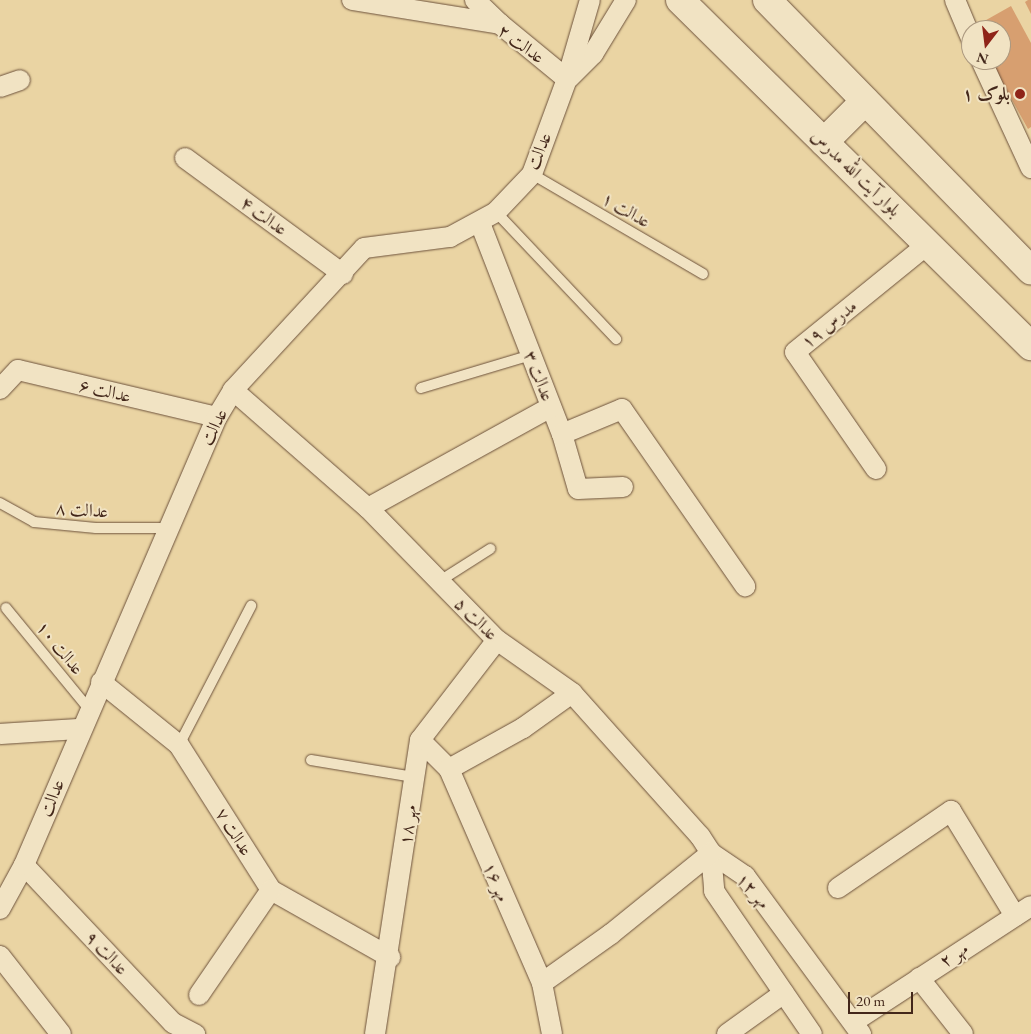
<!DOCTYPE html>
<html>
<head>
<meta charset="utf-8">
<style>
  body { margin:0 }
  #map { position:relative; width:1031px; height:1034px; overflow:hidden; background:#ead4a3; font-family:"EB Garamond",Amiri,serif }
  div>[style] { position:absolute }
  .building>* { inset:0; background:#d79f70 }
  .roads { filter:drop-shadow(0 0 1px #6d523c) drop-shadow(0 0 1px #6d523c) }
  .service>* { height:10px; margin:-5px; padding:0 5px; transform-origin:5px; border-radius:5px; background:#f1e3c3 }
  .minor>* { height:20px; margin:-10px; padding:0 10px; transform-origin:10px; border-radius:10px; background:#f1e3c3 }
  .secondary>* { height:28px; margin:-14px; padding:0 14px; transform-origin:14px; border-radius:14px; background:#f1e3c3 }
  .dots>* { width:14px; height:14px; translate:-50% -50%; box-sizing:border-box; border:2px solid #f1e3c3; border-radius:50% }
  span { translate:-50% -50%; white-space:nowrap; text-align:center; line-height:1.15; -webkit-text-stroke:4px #f1e3c3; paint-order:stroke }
  .street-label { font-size:18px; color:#43271a }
  .poi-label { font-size:18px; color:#43271a; font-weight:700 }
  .right { translate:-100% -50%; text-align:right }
  .north { position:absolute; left:961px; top:20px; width:50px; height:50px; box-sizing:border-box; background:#f1e3c3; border:1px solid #ab987f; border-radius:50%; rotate:195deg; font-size:14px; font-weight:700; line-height:20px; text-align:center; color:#43271a }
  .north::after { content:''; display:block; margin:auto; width:18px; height:22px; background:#8f2418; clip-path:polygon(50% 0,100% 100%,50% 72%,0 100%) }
  .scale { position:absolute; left:848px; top:992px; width:65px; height:22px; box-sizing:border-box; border:2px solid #43271a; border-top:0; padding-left:6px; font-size:15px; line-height:18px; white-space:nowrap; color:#43271a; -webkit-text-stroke:4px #f1e3c3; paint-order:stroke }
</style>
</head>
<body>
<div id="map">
  <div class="building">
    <i style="clip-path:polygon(1028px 0,1031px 0,1031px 14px,1025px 2px)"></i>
    <i style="clip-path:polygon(1011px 6px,1031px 43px,1031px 127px,1028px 129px,990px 60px,1001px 60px,1001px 30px,972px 28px)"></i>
  </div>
  <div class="roads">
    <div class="service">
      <i style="left:532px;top:174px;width:198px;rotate:30.3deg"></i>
      <i style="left:496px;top:212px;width:175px;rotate:46.6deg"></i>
      <i style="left:421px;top:388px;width:115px;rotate:-16.7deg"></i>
      <i style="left:0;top:503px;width:39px;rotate:29deg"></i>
      <i style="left:34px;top:522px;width:62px;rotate:5.5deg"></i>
      <i style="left:96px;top:528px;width:71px"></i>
      <i style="left:438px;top:582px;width:62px;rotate:-32.4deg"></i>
      <i style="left:6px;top:608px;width:131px;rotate:50.6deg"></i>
      <i style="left:179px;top:745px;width:157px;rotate:-62.6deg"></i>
      <i style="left:311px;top:760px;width:104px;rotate:9.4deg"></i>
    </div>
    <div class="minor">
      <i style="left:352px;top:0;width:150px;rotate:9.2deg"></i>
      <i style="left:500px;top:24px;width:87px;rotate:39.4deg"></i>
      <i style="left:475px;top:0;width:35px;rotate:44deg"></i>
      <i style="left:955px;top:0;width:41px;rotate:67.2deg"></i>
      <i style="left:981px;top:60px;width:119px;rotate:65.2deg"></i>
      <i style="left:569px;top:78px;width:34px;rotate:-45deg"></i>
      <i style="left:593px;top:54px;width:63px;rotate:-58.6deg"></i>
      <i style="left:0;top:87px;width:21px;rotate:-19deg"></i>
      <i style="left:185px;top:158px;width:196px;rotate:36.3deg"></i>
      <i style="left:480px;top:223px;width:226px;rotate:68.8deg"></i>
      <i style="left:562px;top:434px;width:57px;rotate:73.8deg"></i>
      <i style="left:578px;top:489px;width:45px;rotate:-2.5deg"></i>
      <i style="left:0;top:389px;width:26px;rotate:-47deg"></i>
      <i style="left:18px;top:370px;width:204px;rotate:13.3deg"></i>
      <i style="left:233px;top:390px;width:179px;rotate:41.2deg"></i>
      <i style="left:368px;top:508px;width:185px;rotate:45.7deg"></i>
      <i style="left:497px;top:640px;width:92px;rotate:35.2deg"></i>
      <i style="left:572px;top:693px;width:192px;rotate:48.2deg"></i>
      <i style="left:700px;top:836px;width:20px;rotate:57deg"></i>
      <i style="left:711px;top:853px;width:41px;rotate:34.1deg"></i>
      <i style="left:745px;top:876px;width:196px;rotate:53.7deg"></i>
      <i style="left:562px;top:434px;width:65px;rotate:-22.6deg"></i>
      <i style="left:622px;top:409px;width:216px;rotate:55.2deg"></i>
      <i style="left:876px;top:469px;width:142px;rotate:-124.7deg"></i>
      <i style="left:795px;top:352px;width:171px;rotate:-39.1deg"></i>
      <i style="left:368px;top:508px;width:209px;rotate:-28.9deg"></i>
      <i style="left:101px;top:682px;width:100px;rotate:38.9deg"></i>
      <i style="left:179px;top:745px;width:172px;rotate:57.6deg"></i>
      <i style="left:271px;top:890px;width:137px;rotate:29.4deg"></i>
      <i style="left:0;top:734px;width:80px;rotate:-3.6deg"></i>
      <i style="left:420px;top:740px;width:41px;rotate:45deg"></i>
      <i style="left:449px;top:769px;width:233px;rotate:66.5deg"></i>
      <i style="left:542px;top:983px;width:52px;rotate:78.9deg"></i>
      <i style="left:449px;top:769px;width:85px;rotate:-29deg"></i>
      <i style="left:523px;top:728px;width:60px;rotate:-35.5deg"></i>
      <i style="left:711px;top:853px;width:38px;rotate:85deg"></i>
      <i style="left:714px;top:891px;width:173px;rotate:55.6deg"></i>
      <i style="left:24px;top:865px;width:217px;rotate:46.7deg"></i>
      <i style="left:173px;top:1023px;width:25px;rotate:27deg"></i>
      <i style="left:838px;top:888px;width:137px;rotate:-34.3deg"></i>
      <i style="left:951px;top:811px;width:123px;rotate:58.6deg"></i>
      <i style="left:0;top:909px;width:50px;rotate:-61.4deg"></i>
      <i style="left:24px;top:865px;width:488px;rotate:-66.7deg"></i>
      <i style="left:217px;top:417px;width:31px;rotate:-59deg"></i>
      <i style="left:233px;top:390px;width:193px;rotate:-47.3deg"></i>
      <i style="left:364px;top:248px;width:87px;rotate:-7.3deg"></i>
      <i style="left:450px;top:237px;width:52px;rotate:-28.5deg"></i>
      <i style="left:496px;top:212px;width:52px;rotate:-46.5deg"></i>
      <i style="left:532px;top:174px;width:101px;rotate:-69.8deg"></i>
      <i style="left:567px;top:79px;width:82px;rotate:-73.8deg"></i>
      <i style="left:0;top:956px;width:99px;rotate:52deg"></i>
      <i style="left:919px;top:978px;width:71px;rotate:51.8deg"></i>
      <i style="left:542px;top:983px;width:85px;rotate:-35.4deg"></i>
      <i style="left:611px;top:934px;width:129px;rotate:-39deg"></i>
      <i style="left:199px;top:995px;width:127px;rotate:-55.6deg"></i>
      <i style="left:853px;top:1022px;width:212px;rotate:-33.1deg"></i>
      <i style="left:375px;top:1034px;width:297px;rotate:-81.3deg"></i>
      <i style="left:420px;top:740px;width:126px;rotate:-52.4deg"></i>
      <i style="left:727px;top:1034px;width:70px;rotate:-35.7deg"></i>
    </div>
    <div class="secondary">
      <i style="left:680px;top:0;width:493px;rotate:44.6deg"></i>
      <i style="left:767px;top:0;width:378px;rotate:45.7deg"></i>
      <i style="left:824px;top:142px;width:58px;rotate:-45deg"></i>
    </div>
  </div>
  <div class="dots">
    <i style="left:1020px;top:94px;background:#8f2418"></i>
  </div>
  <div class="street-label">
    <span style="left:521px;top:44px;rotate:36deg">عدالت ۲</span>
    <span style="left:539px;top:151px;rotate:-67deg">عدالت</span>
    <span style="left:856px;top:173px;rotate:44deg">بلوار آیت الله مدرس</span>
    <span style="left:626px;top:210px;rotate:30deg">عدالت ۱</span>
    <span style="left:264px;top:216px;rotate:36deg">عدالت ۴</span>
    <span style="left:829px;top:324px;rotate:-39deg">مدرس ۱۹</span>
    <span style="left:539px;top:376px;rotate:69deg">عدالت ۳</span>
    <span style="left:105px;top:391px;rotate:13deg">عدالت ۶</span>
    <span style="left:214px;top:427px;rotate:-63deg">عدالت</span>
    <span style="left:82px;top:510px;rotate:4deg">عدالت ۸</span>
    <span style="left:476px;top:619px;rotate:44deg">عدالت ۵</span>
    <span style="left:60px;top:648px;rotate:51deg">عدالت ۱۰</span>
    <span style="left:52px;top:798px;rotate:-68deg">عدالت</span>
    <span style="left:408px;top:825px;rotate:-82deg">مهر ۱۸</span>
    <span style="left:234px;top:832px;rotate:58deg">عدالت ۷</span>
    <span style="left:496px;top:882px;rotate:67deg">مهر ۱۶</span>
    <span style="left:753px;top:891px;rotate:49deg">مهر ۱۲</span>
    <span style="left:107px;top:953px;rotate:47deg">عدالت ۹</span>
    <span style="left:954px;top:955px;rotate:-33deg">مهر ۲</span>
  </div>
  <div class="poi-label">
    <span class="right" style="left:1010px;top:94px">بلوک ۱</span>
  </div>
  <div class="north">N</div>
  <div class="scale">20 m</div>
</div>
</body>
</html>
